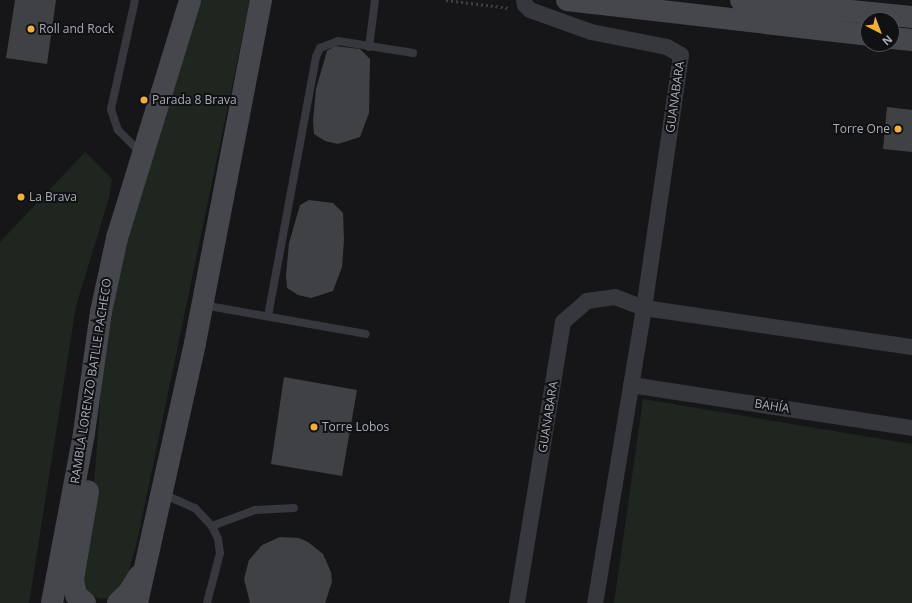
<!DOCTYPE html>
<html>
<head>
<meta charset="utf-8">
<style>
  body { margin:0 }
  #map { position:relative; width:912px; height:603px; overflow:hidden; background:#161618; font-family:"Open Sans",sans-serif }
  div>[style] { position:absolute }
  .green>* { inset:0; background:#1e261f }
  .building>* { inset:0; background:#404145 }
  .path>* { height:2.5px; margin-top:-1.25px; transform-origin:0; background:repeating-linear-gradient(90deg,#3d3f44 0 2px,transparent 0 5px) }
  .lane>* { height:8px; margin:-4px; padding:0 4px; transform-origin:4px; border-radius:4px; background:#37383d }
  .street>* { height:16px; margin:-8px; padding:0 8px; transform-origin:8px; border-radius:8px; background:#37383d }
  .secondary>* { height:22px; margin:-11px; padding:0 11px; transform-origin:11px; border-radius:11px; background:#45474d }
  .dots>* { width:11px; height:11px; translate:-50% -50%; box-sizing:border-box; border:2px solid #111113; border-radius:50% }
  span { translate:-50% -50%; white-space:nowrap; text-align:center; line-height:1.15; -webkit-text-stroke:4px #111113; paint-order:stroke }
  .poi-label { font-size:12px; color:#a8adb8 }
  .left { translate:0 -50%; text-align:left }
  .right { translate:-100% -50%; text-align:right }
  .street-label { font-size:12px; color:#a8adb8 }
  .north { position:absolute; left:860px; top:12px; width:40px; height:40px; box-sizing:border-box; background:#111113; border:1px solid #4d4f55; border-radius:50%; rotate:138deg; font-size:11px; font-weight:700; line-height:16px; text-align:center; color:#a8adb8 }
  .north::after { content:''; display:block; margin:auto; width:14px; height:18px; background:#f2b134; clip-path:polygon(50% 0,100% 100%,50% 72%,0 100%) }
</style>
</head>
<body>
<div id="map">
  <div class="green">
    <i style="clip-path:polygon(202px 0,250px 0,137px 542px,124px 588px,113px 597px,101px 599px,88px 594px,80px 574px,92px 513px,102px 377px,112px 314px,124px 245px,137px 199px)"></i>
    <i style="clip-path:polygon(85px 152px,112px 179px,109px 198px,76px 306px,29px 603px,0 603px,0 242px)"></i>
    <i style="clip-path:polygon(643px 399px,912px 444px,912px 603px,614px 603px)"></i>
  </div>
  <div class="building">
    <i style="clip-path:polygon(15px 0,56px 0,47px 64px,6px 58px)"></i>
    <i style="clip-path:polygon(335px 46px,360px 49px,370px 59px,369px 113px,360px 137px,338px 144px,325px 141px,314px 134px,313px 121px,316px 89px,327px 51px)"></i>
    <i style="clip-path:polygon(887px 107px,912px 110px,912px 152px,883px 149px)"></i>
    <i style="clip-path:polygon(309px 200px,333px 203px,343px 213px,344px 240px,342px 267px,333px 291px,311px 298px,298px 295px,287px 288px,286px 275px,289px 243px,300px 205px)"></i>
    <i style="clip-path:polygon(284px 377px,357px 390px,342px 476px,271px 464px)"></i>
    <i style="clip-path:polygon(280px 537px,299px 538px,308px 542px,323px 554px,331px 572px,332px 582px,325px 603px,250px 603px,244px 579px,249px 560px,262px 545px)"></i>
  </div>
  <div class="path">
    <i style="left:446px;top:0;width:64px;rotate:7.1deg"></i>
  </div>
  <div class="lane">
    <i style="left:135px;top:0;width:112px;rotate:102.4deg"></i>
    <i style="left:111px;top:109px;width:22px;rotate:72deg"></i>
    <i style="left:118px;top:130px;width:33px;rotate:45deg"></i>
    <i style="left:369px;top:47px;width:47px;rotate:-82.7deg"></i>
    <i style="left:203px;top:305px;width:165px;rotate:10.1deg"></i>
    <i style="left:268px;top:316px;width:263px;rotate:-79.5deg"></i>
    <i style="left:316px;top:57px;width:10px;rotate:-66deg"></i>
    <i style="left:320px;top:48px;width:19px;rotate:-21deg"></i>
    <i style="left:338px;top:41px;width:76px;rotate:9.1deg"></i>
    <i style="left:163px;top:494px;width:35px;rotate:24deg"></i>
    <i style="left:195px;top:508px;width:25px;rotate:47deg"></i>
    <i style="left:212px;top:526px;width:14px;rotate:65deg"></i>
    <i style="left:218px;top:539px;width:14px;rotate:82deg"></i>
    <i style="left:220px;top:553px;width:52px;rotate:104.6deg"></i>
    <i style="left:212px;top:526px;width:46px;rotate:-20.4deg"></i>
    <i style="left:255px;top:510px;width:39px;rotate:-3deg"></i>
  </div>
  <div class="street">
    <i style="left:524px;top:0;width:5px;rotate:79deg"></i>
    <i style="left:525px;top:5px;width:7px;rotate:45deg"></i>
    <i style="left:530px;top:10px;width:65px;rotate:19.8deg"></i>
    <i style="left:591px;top:32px;width:77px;rotate:11.2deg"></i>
    <i style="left:667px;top:47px;width:16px;rotate:30deg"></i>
    <i style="left:681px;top:55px;width:256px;rotate:98.3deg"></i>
    <i style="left:644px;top:308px;width:299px;rotate:99.4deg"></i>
    <i style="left:631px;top:385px;width:284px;rotate:8.7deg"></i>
    <i style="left:517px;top:603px;width:285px;rotate:-80.7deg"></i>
    <i style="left:563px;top:322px;width:32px;rotate:-41deg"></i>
    <i style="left:587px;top:301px;width:28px;rotate:-8deg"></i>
    <i style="left:615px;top:297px;width:31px;rotate:21deg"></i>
    <i style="left:644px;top:308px;width:271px;rotate:8.3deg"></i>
  </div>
  <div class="secondary">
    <i style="left:567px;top:0;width:303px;rotate:6.6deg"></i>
    <i style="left:741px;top:0;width:172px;rotate:5.7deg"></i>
    <i style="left:892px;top:38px;width:20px;rotate:6deg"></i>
    <i style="left:52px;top:603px;width:173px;rotate:-79.3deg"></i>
    <i style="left:84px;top:433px;width:122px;rotate:-82deg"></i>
    <i style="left:101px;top:312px;width:76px;rotate:-77.8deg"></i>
    <i style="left:117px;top:238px;width:249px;rotate:-72.9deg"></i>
    <i style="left:85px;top:603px;width:12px;rotate:-138deg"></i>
    <i style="left:76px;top:595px;width:16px;rotate:-101deg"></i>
    <i style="left:73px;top:579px;width:89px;rotate:-80.3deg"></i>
    <i style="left:118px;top:603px;width:16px;rotate:-45deg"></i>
    <i style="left:129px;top:592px;width:19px;rotate:-58deg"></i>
    <i style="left:137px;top:603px;width:266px;rotate:-77.4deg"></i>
    <i style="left:195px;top:343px;width:349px;rotate:-79.1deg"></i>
  </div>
  <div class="dots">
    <i style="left:31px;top:29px;background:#f2b134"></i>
    <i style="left:144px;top:100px;background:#f2b134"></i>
    <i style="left:898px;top:129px;background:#f2b134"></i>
    <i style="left:21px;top:197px;background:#f2b134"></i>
    <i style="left:314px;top:427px;background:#f2b134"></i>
  </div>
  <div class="poi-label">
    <span class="left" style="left:39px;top:29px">Roll and Rock</span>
    <span class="left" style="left:152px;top:100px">Parada 8 Brava</span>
    <span class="right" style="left:890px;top:129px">Torre One</span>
    <span class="left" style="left:29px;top:197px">La Brava</span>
    <span class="left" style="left:322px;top:427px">Torre Lobos</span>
  </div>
  <div class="street-label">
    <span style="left:675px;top:97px;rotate:-82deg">GUANABARA</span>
    <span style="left:91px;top:381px;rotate:-81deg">RAMBLA LORENZO BATLLE PACHECO</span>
    <span style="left:772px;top:406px;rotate:9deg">BAHÍA</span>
    <span style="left:548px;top:417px;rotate:-81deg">GUANABARA</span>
  </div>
  <div class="north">N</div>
</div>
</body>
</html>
